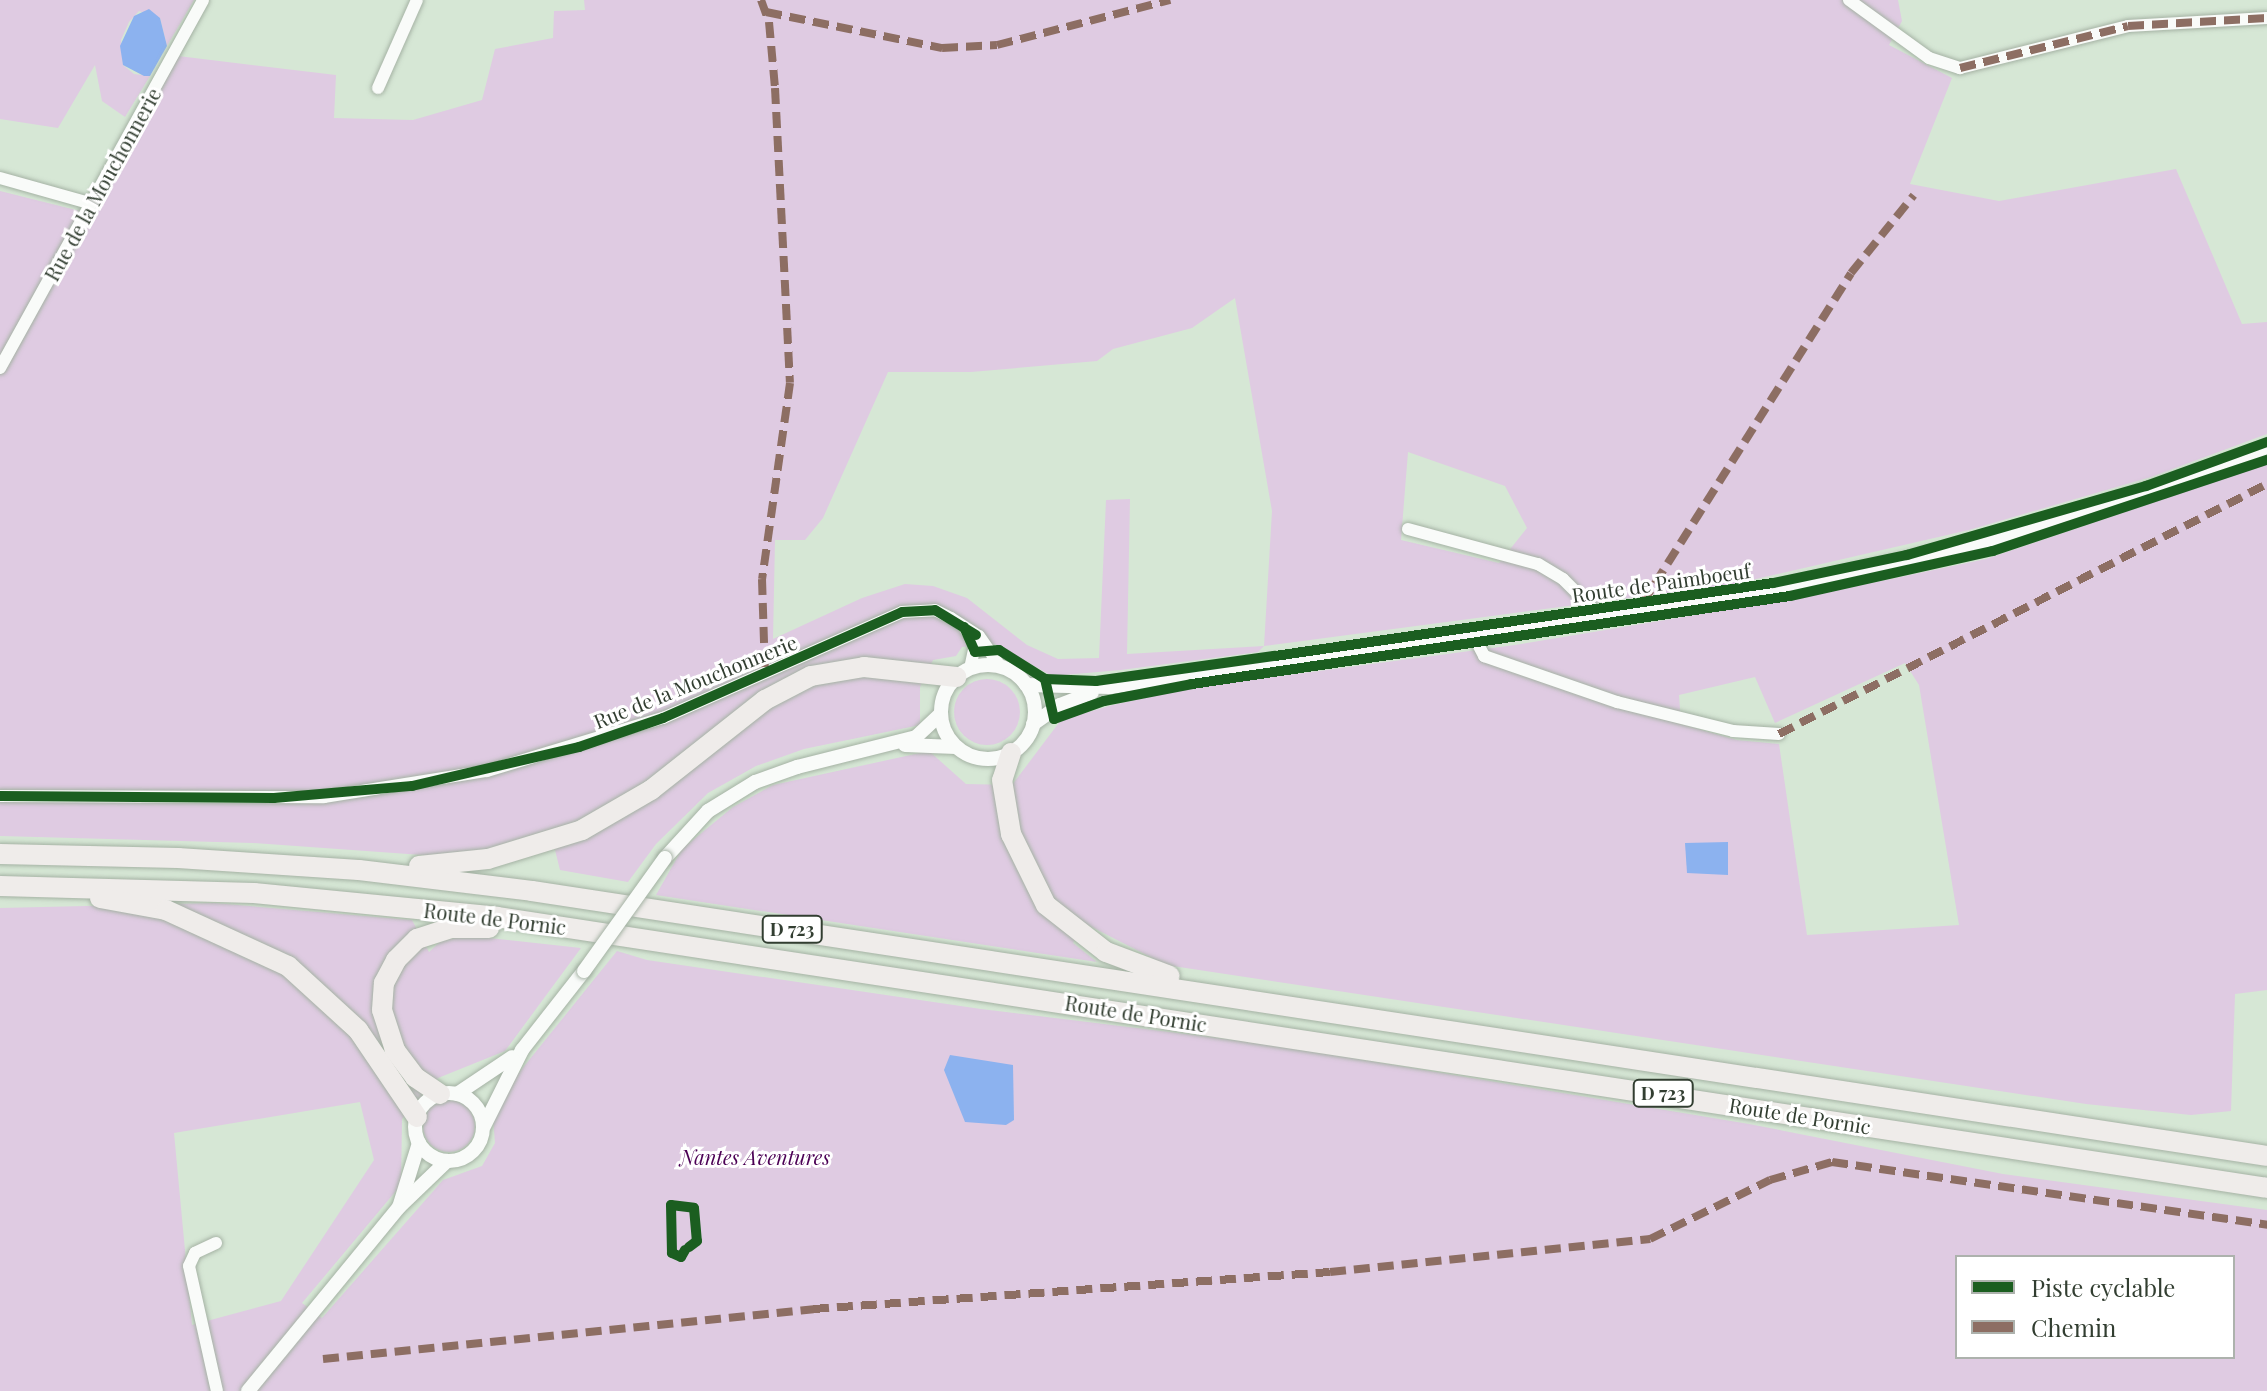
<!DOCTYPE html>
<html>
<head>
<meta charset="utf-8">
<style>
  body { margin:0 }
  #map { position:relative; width:2267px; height:1391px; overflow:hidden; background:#d6e7d5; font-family:"Playfair Display",serif }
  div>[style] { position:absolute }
  .green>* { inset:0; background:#dfcbe2 }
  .round { border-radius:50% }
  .water>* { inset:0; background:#8cb2ef }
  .roads { filter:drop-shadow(0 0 2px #a5b2a4) drop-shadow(0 0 2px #a5b2a4) }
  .minor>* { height:12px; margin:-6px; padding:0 6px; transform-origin:6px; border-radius:6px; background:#f9fbf9 }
  .tertiary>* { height:14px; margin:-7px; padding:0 7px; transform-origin:7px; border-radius:7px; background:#f9fbf9 }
  .tertiary>.ring { margin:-7px; padding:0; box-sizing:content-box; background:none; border:14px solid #f9fbf9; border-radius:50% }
  .trunk>* { height:20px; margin:-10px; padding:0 10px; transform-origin:10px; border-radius:10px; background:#efecea }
  .bridges { filter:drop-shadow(0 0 2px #a5b2a4) drop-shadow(0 0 2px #a5b2a4) }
  .tertiary-bridge>* { height:14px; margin:-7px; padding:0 7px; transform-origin:7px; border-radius:7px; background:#f9fbf9 }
  .quiet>* { height:8px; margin-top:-4px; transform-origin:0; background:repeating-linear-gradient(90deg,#8d6e63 0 16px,transparent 0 24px) }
  .cycleway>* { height:10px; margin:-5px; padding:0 5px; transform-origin:5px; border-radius:5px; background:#1b5e20 }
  span { translate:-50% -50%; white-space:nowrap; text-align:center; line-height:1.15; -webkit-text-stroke:6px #fff; paint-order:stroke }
  .shield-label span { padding:2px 6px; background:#fff; border:2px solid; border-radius:6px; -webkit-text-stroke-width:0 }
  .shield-label { font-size:18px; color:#323e31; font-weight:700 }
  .street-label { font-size:20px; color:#323e31 }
  .park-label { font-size:20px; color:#4b0054; font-style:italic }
  .legend { position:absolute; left:1955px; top:1255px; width:280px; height:104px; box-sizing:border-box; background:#fff; border:2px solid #adb2ad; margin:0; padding:10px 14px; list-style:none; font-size:24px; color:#323e31 }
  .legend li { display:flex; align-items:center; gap:16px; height:40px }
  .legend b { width:40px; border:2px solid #adb2ad }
</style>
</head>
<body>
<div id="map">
  <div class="green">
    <i style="clip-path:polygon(0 0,194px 0,167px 46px,160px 18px,139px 11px,129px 22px,121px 40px,123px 65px,134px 74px,150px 76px,125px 117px,102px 101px,95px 65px,58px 128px,0 119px)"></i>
    <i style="clip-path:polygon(evenodd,584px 0,1898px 0,1902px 21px,1889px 45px,1952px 78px,1910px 184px,1999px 201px,2176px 169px,2242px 324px,2267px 322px,2267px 434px,2151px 477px,1969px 530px,1734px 584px,1264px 646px,1258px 652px,1121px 670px,1052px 676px,995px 644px,962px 647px,956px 656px,933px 660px,920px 687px,920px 725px,804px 749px,756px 766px,708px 793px,656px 844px,628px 882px,560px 870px,551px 834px,509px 848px,436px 856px,253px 843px,0 836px,0 191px,96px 215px,178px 56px,336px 75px,334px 118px,413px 120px,482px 100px,495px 49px,553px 38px,554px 11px,585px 10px,584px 0,1235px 298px,1272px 511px,1264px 646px,1127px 654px,1130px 499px,1106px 500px,1099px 658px,1058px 659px,1027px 645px,967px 598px,933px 586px,905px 584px,862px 598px,773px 639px,775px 540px,805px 540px,823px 518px,888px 372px,971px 372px,1097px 361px,1113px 349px,1192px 328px,1235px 298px,584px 0,1408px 452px,1505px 486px,1527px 528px,1499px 563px,1401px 540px,1408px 452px)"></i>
    <i style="clip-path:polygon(evenodd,2267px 464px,2267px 990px,2235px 994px,2231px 1111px,2191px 1115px,2086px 1104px,1166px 965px,1084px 923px,1073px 943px,1097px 962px,656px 895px,682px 849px,733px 807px,773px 785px,929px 751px,966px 784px,1012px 785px,1061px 720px,1113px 705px,1191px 688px,1515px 645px,1810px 596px,1986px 559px,2267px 464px,1905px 663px,1919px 685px,1959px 925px,1807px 935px,1779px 744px,1737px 740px,1681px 724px,1679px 695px,1755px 677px,1775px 723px,1905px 663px)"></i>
    <i class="round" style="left:954px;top:679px;width:66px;height:66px"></i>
    <i style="clip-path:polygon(evenodd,214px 903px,412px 920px,429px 952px,442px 940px,470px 936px,581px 948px,505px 1051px,438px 1078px,402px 1119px,401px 1185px,302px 1303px,322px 1318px,443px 1180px,482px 1166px,495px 1143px,492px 1106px,617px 951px,647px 960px,981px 1009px,1268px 1044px,1749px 1124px,2003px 1174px,2267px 1210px,2267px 1391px,0 1391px,0 908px,214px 903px,360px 1102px,374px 1160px,281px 1301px,192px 1325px,174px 1133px,360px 1102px,214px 903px,1957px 1257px,2233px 1257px,2233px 1357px,1957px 1357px,1957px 1257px)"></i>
    <i class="round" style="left:423px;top:1100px;width:52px;height:52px"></i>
  </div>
  <div class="water">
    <i style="clip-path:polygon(149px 9px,160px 18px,167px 46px,150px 76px,144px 76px,123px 65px,120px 46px,134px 16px)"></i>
    <i style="clip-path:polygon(1728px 842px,1728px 875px,1687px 873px,1685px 843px)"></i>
    <i style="clip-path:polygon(950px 1055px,1013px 1065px,1014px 1120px,1006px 1125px,965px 1122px,944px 1070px)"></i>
  </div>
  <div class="roads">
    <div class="minor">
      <i style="left:1849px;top:0;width:99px;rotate:35.9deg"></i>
      <i style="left:1929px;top:58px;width:33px;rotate:18deg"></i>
      <i style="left:1960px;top:68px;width:173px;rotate:-14deg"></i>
      <i style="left:2128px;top:26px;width:139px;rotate:-3.3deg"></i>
      <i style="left:378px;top:88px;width:96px;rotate:-66.1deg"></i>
      <i style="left:0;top:178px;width:92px;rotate:15.7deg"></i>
      <i style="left:0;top:368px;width:420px;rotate:-61.1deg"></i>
      <i style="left:1408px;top:529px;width:135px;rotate:15.1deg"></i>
      <i style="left:1538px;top:564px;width:29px;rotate:31deg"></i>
      <i style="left:1563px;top:579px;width:54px;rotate:45deg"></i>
      <i style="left:966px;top:630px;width:17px;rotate:59deg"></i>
      <i style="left:975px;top:645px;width:24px;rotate:102deg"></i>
      <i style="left:1473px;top:635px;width:24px;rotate:62deg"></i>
      <i style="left:1484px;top:656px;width:141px;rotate:19.1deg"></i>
      <i style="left:1617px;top:702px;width:120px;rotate:14deg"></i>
      <i style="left:1733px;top:731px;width:46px;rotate:3.7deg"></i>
      <i style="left:0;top:796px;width:324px;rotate:0.2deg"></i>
      <i style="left:324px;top:797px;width:165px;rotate:-9.1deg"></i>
      <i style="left:487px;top:771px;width:184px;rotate:-16.8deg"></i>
      <i style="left:663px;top:718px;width:261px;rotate:-23.9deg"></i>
      <i style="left:902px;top:612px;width:33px;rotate:-3deg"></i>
      <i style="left:935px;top:610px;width:18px;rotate:27deg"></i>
      <i style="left:951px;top:618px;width:33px;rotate:33deg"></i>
      <i style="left:979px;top:636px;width:38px;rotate:55deg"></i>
      <i style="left:216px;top:1243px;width:23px;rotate:155deg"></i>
      <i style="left:195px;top:1253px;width:14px;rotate:115deg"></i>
      <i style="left:189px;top:1266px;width:128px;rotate:77.4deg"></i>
    </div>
    <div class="tertiary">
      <i class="ring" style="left:941px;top:665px;width:80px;height:80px"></i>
      <i style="left:1026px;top:685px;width:84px;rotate:1.4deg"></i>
      <i style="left:1110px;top:687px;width:656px;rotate:-8.24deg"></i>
      <i style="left:1759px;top:593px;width:264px;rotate:-12.9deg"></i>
      <i style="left:2016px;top:534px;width:265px;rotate:-18.5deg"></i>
      <i style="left:1033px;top:724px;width:33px;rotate:-35deg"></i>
      <i style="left:1060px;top:705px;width:34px;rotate:-21deg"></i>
      <i style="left:905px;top:745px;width:51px;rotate:2.2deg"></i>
      <i style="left:665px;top:858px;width:64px;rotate:-47.5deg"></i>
      <i style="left:708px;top:811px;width:55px;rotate:-31.7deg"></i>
      <i style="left:755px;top:782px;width:45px;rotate:-19.7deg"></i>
      <i style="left:797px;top:767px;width:123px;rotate:-14.1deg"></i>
      <i style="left:916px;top:737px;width:33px;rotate:-43deg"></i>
      <i class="ring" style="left:415px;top:1093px;width:54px;height:54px"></i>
      <i style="left:457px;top:1094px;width:66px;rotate:-33.9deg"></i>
      <i style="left:484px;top:1126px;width:85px;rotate:-63.4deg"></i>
      <i style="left:522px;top:1050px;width:100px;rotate:-51.9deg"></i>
      <i style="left:400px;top:1204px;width:64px;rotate:-72.7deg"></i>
      <i style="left:248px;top:1391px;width:238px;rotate:-50.6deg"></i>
      <i style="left:399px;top:1207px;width:66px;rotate:-43.8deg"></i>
    </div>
    <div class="trunk">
      <i style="left:1011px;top:753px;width:28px;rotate:108deg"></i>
      <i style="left:1002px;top:780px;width:55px;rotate:80.5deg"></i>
      <i style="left:1011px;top:834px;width:79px;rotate:63.8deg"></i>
      <i style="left:1046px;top:905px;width:76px;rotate:38.1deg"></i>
      <i style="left:1106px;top:952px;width:68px;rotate:20.6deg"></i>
      <i style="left:0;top:854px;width:178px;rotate:1.3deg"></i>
      <i style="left:178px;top:858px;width:181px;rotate:3.8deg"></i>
      <i style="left:359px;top:870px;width:174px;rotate:6.9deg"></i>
      <i style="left:532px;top:891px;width:1755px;rotate:8.68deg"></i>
      <i style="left:419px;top:866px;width:69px;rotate:-5.8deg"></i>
      <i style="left:488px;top:859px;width:98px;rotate:-17.1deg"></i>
      <i style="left:582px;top:830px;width:80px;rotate:-30.1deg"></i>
      <i style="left:651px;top:790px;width:145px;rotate:-38.3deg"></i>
      <i style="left:765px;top:700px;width:52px;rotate:-27.6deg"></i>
      <i style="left:811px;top:676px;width:54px;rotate:-9.6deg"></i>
      <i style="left:864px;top:667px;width:93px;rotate:6.2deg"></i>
      <i style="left:0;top:886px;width:254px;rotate:1.6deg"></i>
      <i style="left:254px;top:893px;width:244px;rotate:5.6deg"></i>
      <i style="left:497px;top:917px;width:1791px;rotate:8.7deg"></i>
      <i style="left:100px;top:898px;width:67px;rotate:10.3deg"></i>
      <i style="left:166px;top:910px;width:134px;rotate:24.7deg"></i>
      <i style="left:288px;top:966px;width:95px;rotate:42.4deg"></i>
      <i style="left:358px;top:1030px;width:105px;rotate:55.9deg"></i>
      <i style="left:440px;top:1094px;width:30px;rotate:-146deg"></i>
      <i style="left:415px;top:1077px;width:34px;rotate:-127deg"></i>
      <i style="left:395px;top:1050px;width:42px;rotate:-108deg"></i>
      <i style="left:382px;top:1010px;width:27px;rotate:-86deg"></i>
      <i style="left:384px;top:983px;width:26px;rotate:-62deg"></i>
      <i style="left:396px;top:960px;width:30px;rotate:-45deg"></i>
      <i style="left:417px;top:939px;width:36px;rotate:-18deg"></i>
      <i style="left:451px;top:928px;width:38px"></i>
    </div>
  </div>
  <div class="bridges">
    <div class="tertiary-bridge">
      <i style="left:584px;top:971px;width:139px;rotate:-54.4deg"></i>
    </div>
  </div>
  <div class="quiet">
    <i style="left:761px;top:0;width:23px;rotate:70deg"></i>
    <i style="left:769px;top:22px;width:66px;rotate:84.8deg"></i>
    <i style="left:775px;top:88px;width:295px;rotate:87.1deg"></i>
    <i style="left:790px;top:383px;width:198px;rotate:98.1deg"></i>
    <i style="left:762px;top:579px;width:96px;rotate:88.2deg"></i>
    <i style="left:766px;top:12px;width:180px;rotate:11.6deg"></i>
    <i style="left:942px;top:48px;width:55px;rotate:-3.1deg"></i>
    <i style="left:997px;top:45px;width:179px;rotate:-14.6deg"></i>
    <i style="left:1960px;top:68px;width:173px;rotate:-14deg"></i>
    <i style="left:2128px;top:26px;width:139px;rotate:-3.3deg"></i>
    <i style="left:1642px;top:604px;width:391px;rotate:-57.7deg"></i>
    <i style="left:1851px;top:273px;width:100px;rotate:-51.1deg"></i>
    <i style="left:1779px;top:734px;width:548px;rotate:-27.13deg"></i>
    <i style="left:323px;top:1359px;width:493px;rotate:-5.8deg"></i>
    <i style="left:813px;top:1309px;width:518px;rotate:-4.09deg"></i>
    <i style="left:1330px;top:1272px;width:322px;rotate:-5.9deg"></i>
    <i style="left:1650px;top:1239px;width:134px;rotate:-26.2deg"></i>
    <i style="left:1770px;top:1180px;width:65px;rotate:-16.2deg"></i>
    <i style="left:1832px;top:1162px;width:440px;rotate:8.2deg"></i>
  </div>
  <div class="cycleway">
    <i style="left:964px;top:627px;width:27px;rotate:66deg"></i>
    <i style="left:975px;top:652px;width:24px;rotate:-5deg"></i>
    <i style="left:999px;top:650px;width:54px;rotate:32.2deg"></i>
    <i style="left:1045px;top:679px;width:51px;rotate:2.2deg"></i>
    <i style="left:1096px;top:681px;width:181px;rotate:-8deg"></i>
    <i style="left:1275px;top:656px;width:503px;rotate:-8.34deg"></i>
    <i style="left:1773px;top:583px;width:137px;rotate:-11.8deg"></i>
    <i style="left:1907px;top:555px;width:249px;rotate:-16.1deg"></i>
    <i style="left:2146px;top:486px;width:129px;rotate:-20deg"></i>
    <i style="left:1045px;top:679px;width:41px;rotate:77.3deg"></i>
    <i style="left:1054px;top:719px;width:53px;rotate:-19.8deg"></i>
    <i style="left:1104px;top:701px;width:90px;rotate:-10.9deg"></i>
    <i style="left:1192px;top:684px;width:604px;rotate:-8.37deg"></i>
    <i style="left:1790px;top:596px;width:208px;rotate:-12.5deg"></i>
    <i style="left:1993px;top:551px;width:289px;rotate:-18.4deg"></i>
    <i style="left:0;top:796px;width:274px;rotate:0.4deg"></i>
    <i style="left:274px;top:798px;width:139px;rotate:-5deg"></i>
    <i style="left:412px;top:786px;width:171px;rotate:-13.1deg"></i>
    <i style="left:579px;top:747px;width:89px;rotate:-19deg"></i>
    <i style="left:663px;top:718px;width:261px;rotate:-23.9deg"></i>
    <i style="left:902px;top:612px;width:33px;rotate:-3deg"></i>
    <i style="left:935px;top:610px;width:48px;rotate:31.4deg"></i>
    <i style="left:685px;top:1250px;width:8px;rotate:120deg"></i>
    <i style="left:681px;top:1257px;width:10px;rotate:-156deg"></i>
    <i style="left:672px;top:1253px;width:48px;rotate:-91.2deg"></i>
    <i style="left:671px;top:1205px;width:23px;rotate:7deg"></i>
    <i style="left:694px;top:1208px;width:33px;rotate:85deg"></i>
    <i style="left:697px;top:1241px;width:10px;rotate:143deg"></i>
  </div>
  <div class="shield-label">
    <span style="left:792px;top:929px">D 723</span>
    <span style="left:1663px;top:1093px">D 723</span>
  </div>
  <div class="street-label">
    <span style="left:102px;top:184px;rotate:-61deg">Rue de la Mouchonnerie</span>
    <span style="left:1661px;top:582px;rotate:-8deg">Route de Paimboeuf</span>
    <span style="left:695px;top:681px;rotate:-22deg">Rue de la Mouchonnerie</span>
    <span style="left:495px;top:918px;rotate:7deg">Route de Pornic</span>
    <span style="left:1136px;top:1013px;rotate:9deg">Route de Pornic</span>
    <span style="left:1800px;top:1115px;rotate:9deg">Route de Pornic</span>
  </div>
  <div class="park-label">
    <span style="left:755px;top:1156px">Nantes Aventures</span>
  </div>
  <ul class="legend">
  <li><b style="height:10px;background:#1b5e20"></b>Piste cyclable</li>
  <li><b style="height:10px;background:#8d6e63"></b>Chemin</li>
  </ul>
</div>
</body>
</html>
